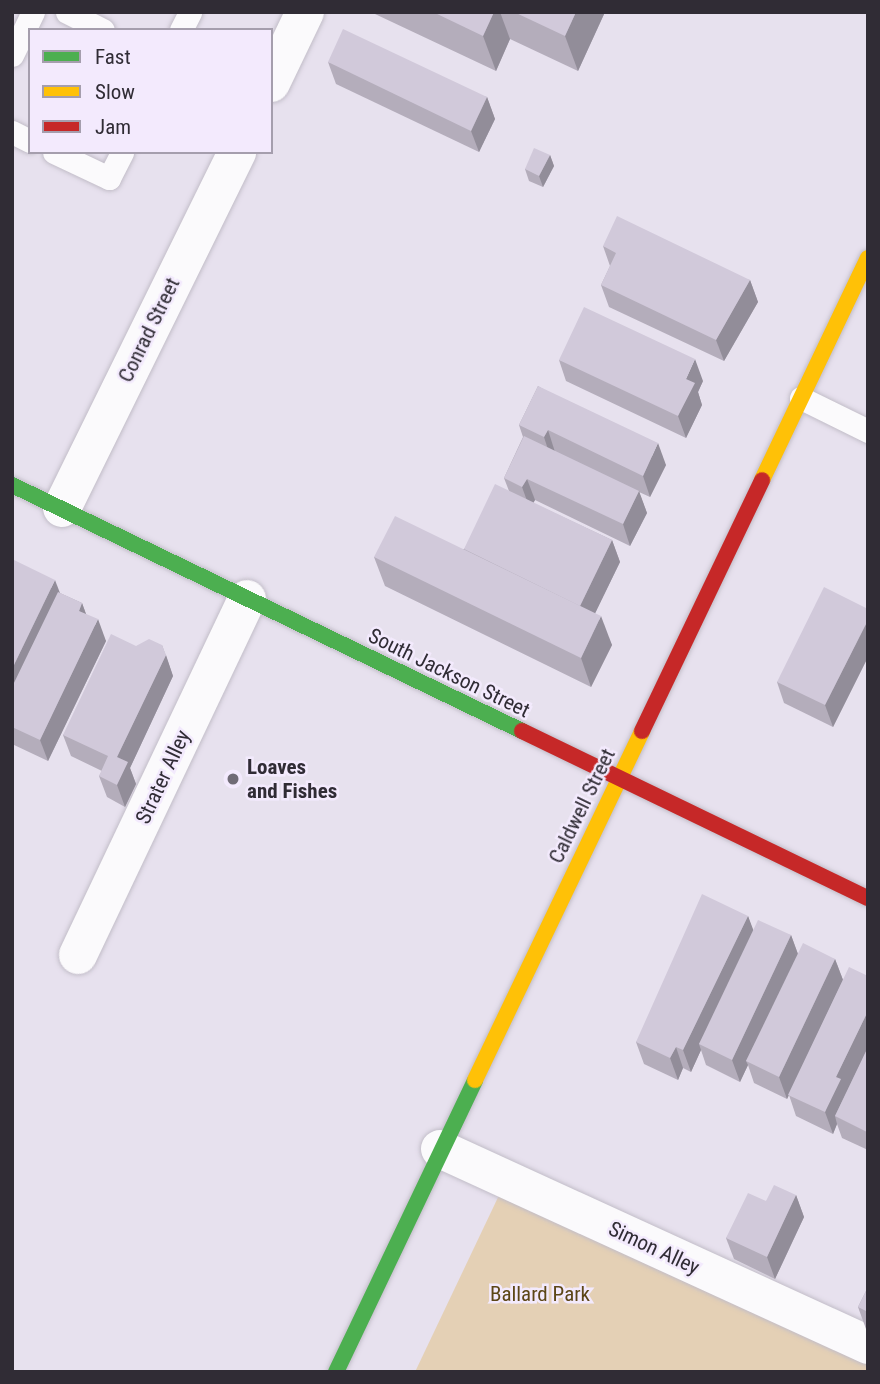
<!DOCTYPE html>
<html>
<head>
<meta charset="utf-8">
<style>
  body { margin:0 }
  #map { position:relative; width:880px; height:1384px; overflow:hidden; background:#e7e1ee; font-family:"Roboto Condensed",sans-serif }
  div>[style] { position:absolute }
  .green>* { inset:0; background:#e4d0b5 }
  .roads { filter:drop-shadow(0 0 2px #c2bdc8) drop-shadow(0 0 2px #c2bdc8) }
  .lane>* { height:23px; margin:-11.5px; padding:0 11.5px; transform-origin:11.5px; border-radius:11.5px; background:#fbfafc }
  .street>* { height:38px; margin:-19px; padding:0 19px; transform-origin:19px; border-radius:19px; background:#fbfafc }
  .fast>* { height:16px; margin:-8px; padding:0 8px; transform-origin:8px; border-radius:8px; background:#4caf50 }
  .slow>* { height:16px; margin:-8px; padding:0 8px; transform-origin:8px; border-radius:8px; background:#ffc107 }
  .jam>* { height:16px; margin:-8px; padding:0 8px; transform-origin:8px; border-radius:8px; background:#c62828 }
  .wall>* { inset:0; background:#b4adbb }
  .shaded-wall>* { inset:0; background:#928d99 }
  .building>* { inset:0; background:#d1c9da }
  .dots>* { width:19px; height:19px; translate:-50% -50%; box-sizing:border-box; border:4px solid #f3eafd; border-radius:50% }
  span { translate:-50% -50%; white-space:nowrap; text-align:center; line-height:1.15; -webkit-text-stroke:5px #f3eafd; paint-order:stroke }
  .street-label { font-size:21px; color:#302c35 }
  .poi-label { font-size:21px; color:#302c35; font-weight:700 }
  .left { translate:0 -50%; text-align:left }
  .park-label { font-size:21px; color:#5c4617 }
  .frame { position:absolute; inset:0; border:14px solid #302c35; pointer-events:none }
  .legend { position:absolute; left:28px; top:28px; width:245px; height:126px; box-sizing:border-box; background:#f3eafd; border:2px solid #a59ead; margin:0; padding:9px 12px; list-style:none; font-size:21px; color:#302c35 }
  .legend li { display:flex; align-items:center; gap:14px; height:35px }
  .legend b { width:35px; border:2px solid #a59ead }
</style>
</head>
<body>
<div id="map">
  <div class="green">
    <i style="clip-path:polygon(502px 1189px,868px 1364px,868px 1372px,415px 1372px)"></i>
  </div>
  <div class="roads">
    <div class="lane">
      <i style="left:67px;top:12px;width:40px;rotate:26.6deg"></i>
      <i style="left:181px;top:30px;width:20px;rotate:-63deg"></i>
      <i style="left:12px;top:55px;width:48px;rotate:-64deg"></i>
      <i style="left:12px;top:132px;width:20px;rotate:27deg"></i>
      <i style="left:54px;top:152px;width:61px;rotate:25.3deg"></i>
      <i style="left:109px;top:178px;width:29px;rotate:-63deg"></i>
      <i style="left:801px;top:398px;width:75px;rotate:26.2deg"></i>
    </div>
    <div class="street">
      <i style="left:271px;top:83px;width:79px;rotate:-64.4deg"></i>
      <i style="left:62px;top:508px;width:397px;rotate:-63.8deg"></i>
      <i style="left:78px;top:955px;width:394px;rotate:-64.6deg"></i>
      <i style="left:440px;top:1149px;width:471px;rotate:24.6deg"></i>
    </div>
    <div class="fast">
      <i style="left:12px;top:485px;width:566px;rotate:25.75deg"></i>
      <i style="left:336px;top:1372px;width:323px;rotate:-64.5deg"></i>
    </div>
    <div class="slow">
      <i style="left:762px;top:480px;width:246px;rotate:-64.5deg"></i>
      <i style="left:475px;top:1080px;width:387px;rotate:-64.4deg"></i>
    </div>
    <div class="jam">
      <i style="left:522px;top:731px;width:384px;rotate:25.8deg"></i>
      <i style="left:642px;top:731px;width:278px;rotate:-64.4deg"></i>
    </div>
  </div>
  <div class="wall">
    <i style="clip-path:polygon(374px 12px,605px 12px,578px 71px,510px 39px,496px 71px,375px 14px)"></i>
    <i style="clip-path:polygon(328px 62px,487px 97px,495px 119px,479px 152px,336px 84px)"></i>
    <i style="clip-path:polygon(550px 155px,554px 166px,543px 187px,529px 181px,525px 169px)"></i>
    <i style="clip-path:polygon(603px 246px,750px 280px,758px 302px,724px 361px,609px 307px,601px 285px,610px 266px)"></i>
    <i style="clip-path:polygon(559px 360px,703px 381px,698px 392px,702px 405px,686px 438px,566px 381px)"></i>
    <i style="clip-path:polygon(538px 386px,666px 465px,650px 497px,639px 492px,647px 513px,630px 546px,535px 500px,533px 503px,612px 540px,620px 562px,595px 613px,612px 645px,591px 687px,385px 586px,374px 557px,464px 549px,509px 491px,504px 478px,523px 437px,519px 425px)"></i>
    <i style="clip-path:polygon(12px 564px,60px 593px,82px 603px,86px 614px,106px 641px,48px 761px,12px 744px)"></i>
    <i style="clip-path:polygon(868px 609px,868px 657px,833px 727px,784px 703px,777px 682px)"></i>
    <i style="clip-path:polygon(162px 645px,173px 676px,130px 768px,136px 784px,125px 807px,107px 797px,99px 776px,102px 771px,71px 756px,63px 735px,136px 646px)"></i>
    <i style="clip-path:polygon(748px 916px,753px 931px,791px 935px,798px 954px,835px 959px,843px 980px,868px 976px,868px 1150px,842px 1138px,837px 1124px,833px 1134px,796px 1116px,789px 1095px,787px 1099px,754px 1083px,748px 1065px,740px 1082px,706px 1065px,701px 1050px,691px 1072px,683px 1068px,678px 1080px,644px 1064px,636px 1042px)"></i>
    <i style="clip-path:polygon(796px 1195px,804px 1217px,775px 1279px,734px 1259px,726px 1238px,766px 1201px)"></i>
    <i style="clip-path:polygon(868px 1287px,868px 1330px,866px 1329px,858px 1307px)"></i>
  </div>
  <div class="shaded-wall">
    <i style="clip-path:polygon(494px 12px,500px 12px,510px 39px,496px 71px,483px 36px)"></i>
    <i style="clip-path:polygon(576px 12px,605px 12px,578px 71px,565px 36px)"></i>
    <i style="clip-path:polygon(487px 97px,495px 119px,479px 152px,471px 131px)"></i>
    <i style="clip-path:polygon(550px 155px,554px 166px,543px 187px,539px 176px)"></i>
    <i style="clip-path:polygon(750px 280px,758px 302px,724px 361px,716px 340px)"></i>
    <i style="clip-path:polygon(695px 359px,703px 381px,698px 392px,702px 405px,686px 438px,678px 416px,686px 379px)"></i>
    <i style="clip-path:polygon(548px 430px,555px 452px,551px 459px,544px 437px)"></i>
    <i style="clip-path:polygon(658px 443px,666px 465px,650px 497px,643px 476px)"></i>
    <i style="clip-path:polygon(527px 479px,535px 500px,530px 509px,522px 487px)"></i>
    <i style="clip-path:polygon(639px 491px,647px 513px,630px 546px,623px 524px)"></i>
    <i style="clip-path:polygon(612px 540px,620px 562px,588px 628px,580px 606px)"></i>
    <i style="clip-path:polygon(55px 580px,63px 601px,12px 707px,12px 669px)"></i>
    <i style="clip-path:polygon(82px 603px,90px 625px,79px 611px)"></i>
    <i style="clip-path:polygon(601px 616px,612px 645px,591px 687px,581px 658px)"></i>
    <i style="clip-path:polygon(98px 619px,106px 641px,48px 761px,40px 740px)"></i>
    <i style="clip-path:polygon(868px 620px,868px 657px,833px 727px,825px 705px)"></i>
    <i style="clip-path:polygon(166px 655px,173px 676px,130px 768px,136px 784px,125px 807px,117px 785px,117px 757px)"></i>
    <i style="clip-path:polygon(748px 916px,756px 937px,699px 1044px,701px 1050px,691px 1072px,683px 1050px)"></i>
    <i style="clip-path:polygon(791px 935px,799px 957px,746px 1061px,748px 1065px,740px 1082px,732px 1060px)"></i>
    <i style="clip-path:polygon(835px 959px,843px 980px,787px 1099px,779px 1077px)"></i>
    <i style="clip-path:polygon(868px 1011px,868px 1048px,835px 1116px,837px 1124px,833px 1134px,825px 1112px,836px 1077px)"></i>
    <i style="clip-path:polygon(676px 1047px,683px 1068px,678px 1080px,670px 1058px)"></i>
    <i style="clip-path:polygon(796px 1195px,804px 1217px,775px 1279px,767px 1257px)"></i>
  </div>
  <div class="building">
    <i style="clip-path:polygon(433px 12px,494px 12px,483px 36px)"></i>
    <i style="clip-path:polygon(514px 12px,576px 12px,565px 36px)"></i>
    <i style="clip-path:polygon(343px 29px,487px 97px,471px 131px,328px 62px)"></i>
    <i style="clip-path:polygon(534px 148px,550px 155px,539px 176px,525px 169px)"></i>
    <i style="clip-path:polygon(617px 216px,750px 280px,716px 340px,601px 285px,616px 253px,603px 246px)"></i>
    <i style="clip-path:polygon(584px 307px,695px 359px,686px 379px,695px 383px,678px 416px,559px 360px)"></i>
    <i style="clip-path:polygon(538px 386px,658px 443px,643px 476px,548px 430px,544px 437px,519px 425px)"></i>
    <i style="clip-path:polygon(524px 436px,639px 491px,623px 524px,527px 479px,522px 487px,504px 478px)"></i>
    <i style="clip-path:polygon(495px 484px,612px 540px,580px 606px,464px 549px)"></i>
    <i style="clip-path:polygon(395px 516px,601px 616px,581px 658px,374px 557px)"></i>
    <i style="clip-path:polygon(14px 560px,55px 580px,12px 669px,12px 564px)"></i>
    <i style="clip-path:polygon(824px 587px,868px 609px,868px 620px,825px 705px,777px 682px)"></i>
    <i style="clip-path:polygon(58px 592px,82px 603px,79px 611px,98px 619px,40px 740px,12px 727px,12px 687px)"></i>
    <i style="clip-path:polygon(111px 634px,136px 646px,149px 639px,162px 645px,166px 655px,117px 757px,128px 762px,117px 785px,99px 776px,108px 756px,63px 735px)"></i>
    <i style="clip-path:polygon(702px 894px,748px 916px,683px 1050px,676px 1047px,670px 1058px,636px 1042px)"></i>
    <i style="clip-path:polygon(758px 920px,791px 935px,732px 1060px,699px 1044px)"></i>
    <i style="clip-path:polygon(803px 943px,835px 959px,779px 1077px,746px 1061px)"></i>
    <i style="clip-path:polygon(849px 967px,868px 976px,868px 1011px,836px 1077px,841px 1079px,825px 1112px,788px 1095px)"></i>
    <i style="clip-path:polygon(868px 1047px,868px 1131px,867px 1132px,835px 1116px)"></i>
    <i style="clip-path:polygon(774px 1185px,796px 1195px,767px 1257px,726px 1238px,748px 1193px,766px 1201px)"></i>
    <i style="clip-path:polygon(868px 1287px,868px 1312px,858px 1307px)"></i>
  </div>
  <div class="dots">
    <i style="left:233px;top:779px;background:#706b76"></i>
  </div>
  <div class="street-label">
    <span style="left:149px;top:330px;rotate:-64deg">Conrad Street</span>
    <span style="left:449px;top:673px;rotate:26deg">South Jackson Street</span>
    <span style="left:163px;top:777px;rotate:-65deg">Strater Alley</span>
    <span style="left:582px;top:806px;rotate:-64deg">Caldwell Street</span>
    <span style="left:654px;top:1248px;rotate:25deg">Simon Alley</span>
  </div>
  <div class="poi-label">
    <span class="left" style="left:247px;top:779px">Loaves<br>and Fishes</span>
  </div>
  <div class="park-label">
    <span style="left:540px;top:1294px">Ballard Park</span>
  </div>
  <div class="frame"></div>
  <ul class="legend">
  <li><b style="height:9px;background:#4caf50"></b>Fast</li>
  <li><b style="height:9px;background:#ffc107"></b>Slow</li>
  <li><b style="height:9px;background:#c62828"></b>Jam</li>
  </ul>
</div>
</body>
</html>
